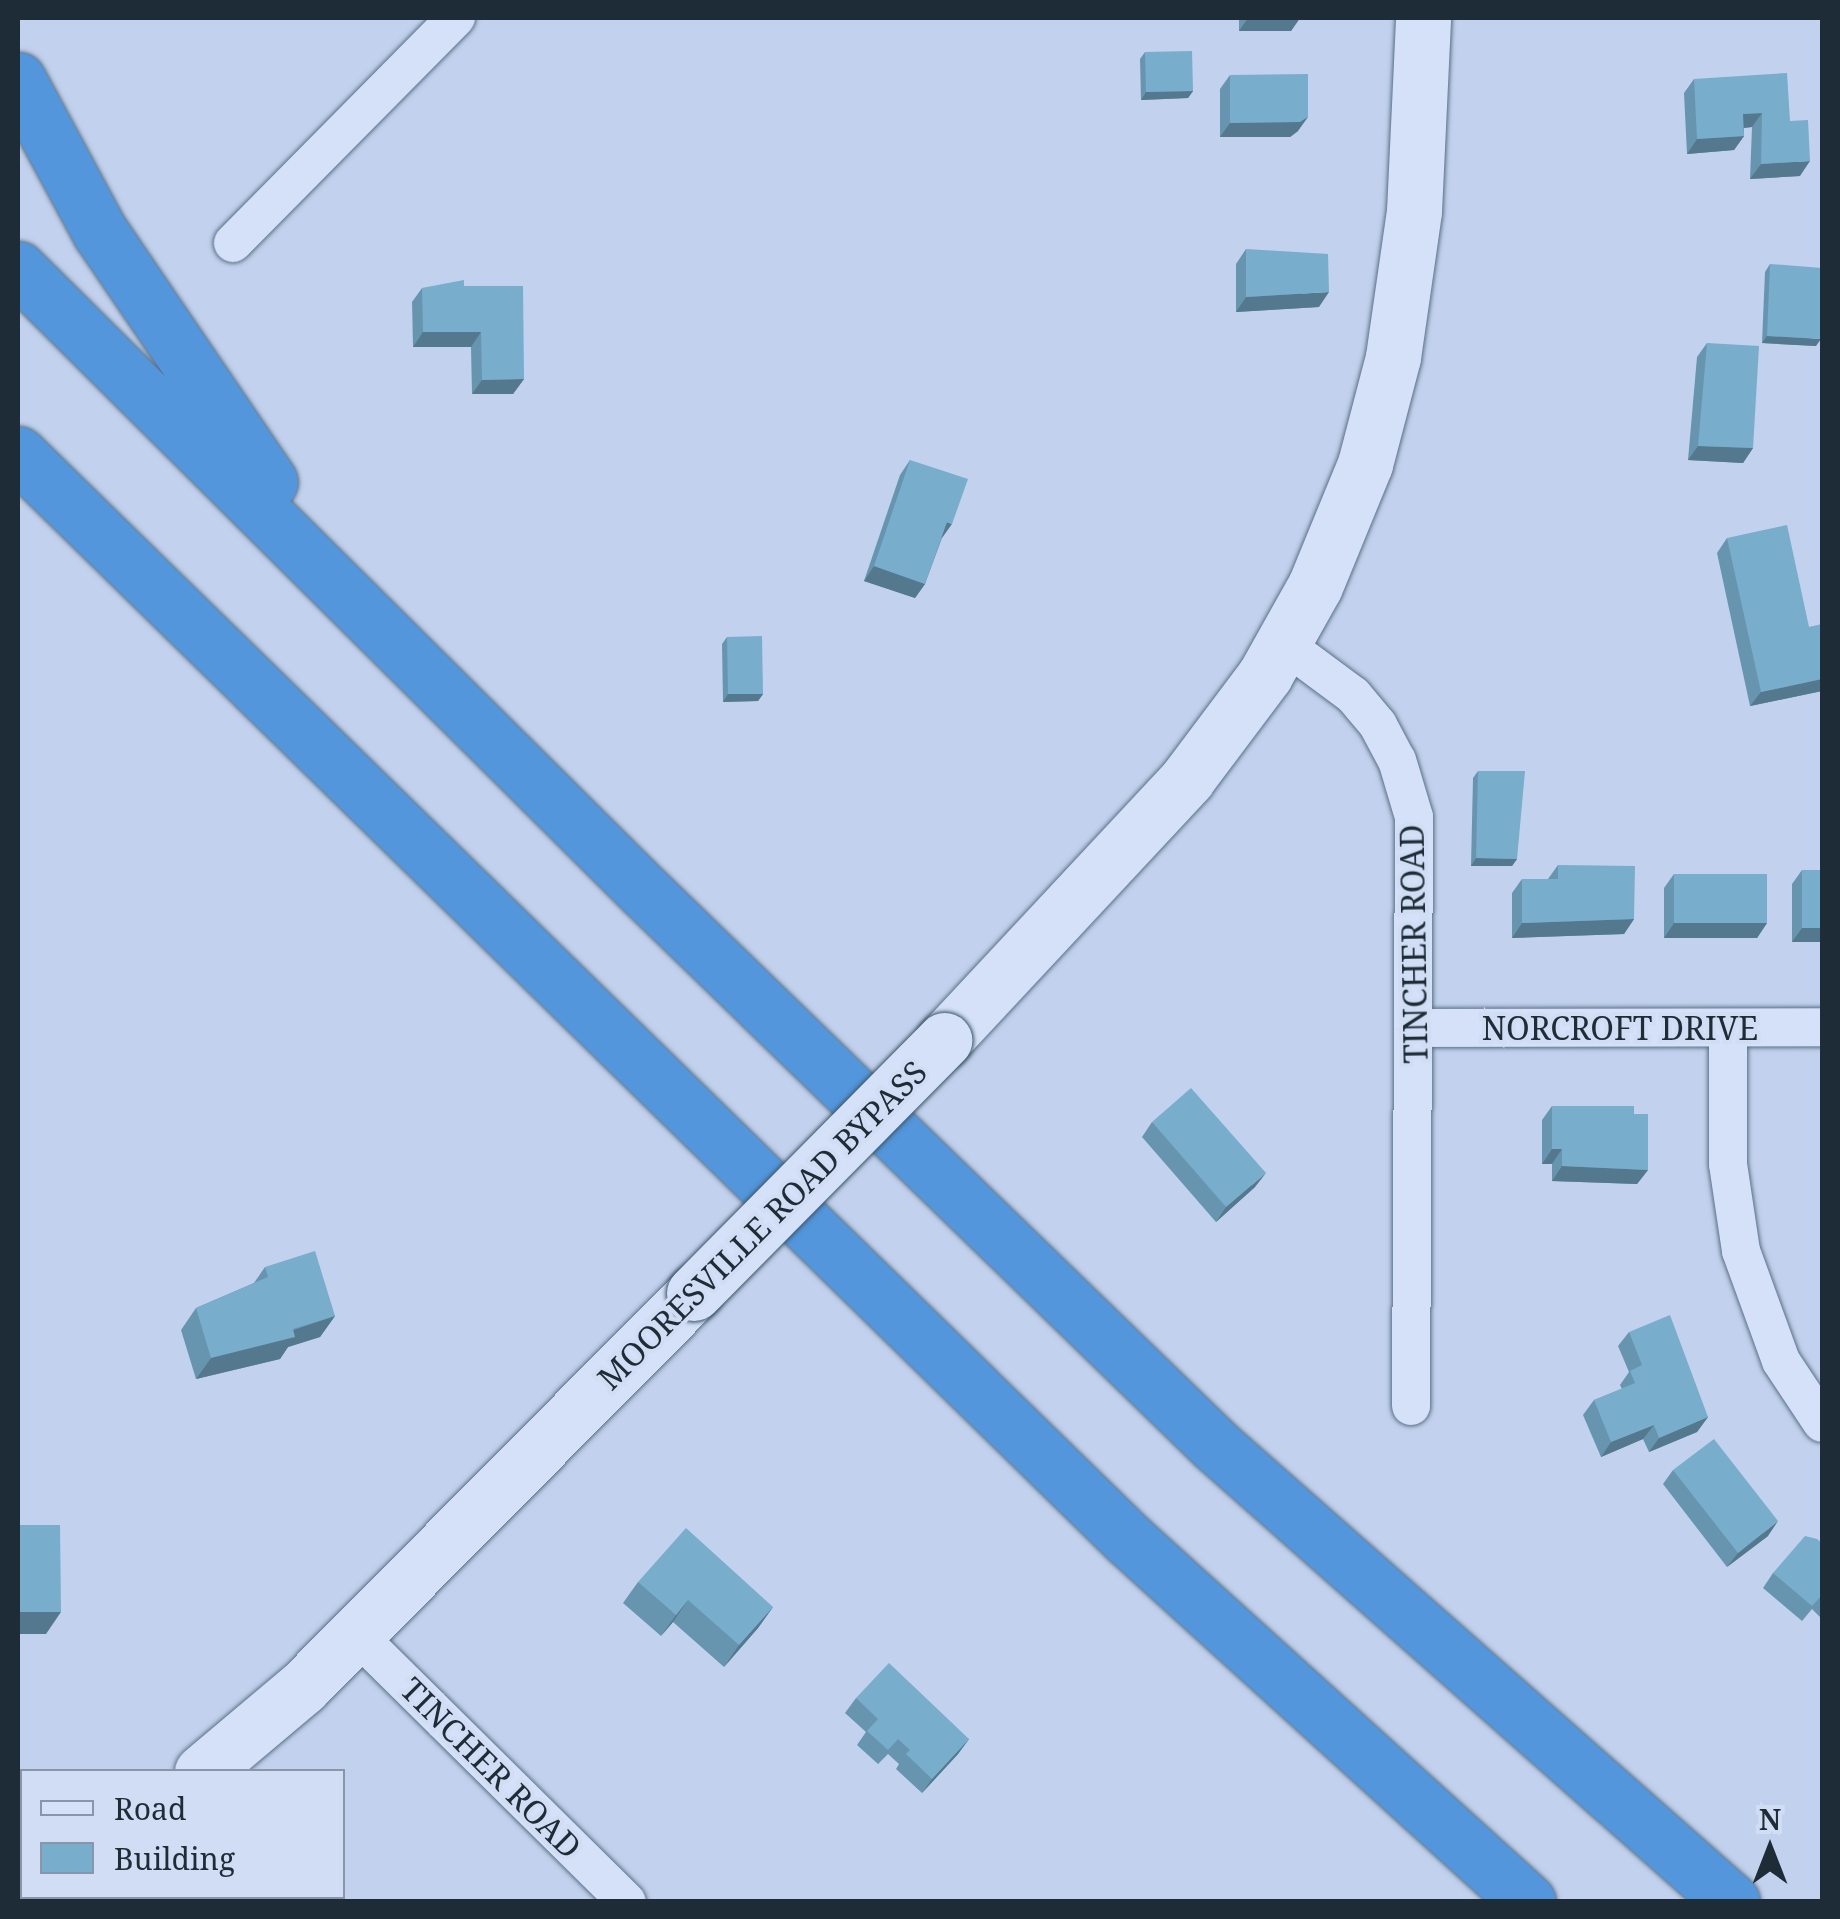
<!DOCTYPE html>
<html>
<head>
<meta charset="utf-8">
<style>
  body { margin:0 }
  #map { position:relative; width:1840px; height:1919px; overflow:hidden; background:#c2d1ed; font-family:"Noto Serif",serif }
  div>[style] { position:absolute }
  .roads { filter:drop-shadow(0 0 2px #597187) drop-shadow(0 0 2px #597187) }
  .street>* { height:38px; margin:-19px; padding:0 19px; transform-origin:19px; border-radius:19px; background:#d5e1f8 }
  .secondary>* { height:55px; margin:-27.5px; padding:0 27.5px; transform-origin:27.5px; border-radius:27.5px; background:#d5e1f8 }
  .highway>* { height:55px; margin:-27.5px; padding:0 27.5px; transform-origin:27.5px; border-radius:27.5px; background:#5396dc }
  .bridges { filter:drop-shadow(0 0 2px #3c5568) drop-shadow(0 0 2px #3c5568) }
  .secondary-bridge>* { height:55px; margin:-27.5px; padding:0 27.5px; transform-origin:27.5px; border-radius:27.5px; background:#d5e1f8 }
  .wall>* { inset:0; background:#6795af }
  .shaded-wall>* { inset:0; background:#54798e }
  .building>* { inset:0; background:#78adcb }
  span { translate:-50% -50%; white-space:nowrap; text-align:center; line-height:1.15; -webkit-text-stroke:8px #d1ddf5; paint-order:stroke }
  .street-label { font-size:32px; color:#1d2c36 }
  .frame { position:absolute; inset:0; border:20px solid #1d2c36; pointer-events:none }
  .legend { position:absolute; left:20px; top:1769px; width:325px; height:130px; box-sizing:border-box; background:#d1ddf5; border:2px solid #8996a9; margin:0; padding:12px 18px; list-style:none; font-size:30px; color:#1d2c36 }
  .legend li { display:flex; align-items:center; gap:20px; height:50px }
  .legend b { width:50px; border:2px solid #8996a9 }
  .north { position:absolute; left:1720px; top:1799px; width:100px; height:100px; -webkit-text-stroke:8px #d1ddf5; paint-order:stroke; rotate:0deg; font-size:28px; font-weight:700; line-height:40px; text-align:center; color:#1d2c36 }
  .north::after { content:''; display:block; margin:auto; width:35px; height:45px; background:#1d2c36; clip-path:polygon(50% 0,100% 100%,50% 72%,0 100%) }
</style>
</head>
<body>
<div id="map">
  <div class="roads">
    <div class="street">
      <i style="left:233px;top:243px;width:317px;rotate:-45.3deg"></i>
      <i style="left:1284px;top:644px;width:86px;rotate:36.5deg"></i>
      <i style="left:1353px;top:695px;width:39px;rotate:50deg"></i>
      <i style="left:1378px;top:725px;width:40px;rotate:62deg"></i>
      <i style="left:1397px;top:760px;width:59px;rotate:73.4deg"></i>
      <i style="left:1414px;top:817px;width:589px;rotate:90.29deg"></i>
      <i style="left:1417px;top:1028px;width:405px;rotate:-0.1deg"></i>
      <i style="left:1728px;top:1028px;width:136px;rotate:90deg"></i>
      <i style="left:1728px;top:1164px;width:88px;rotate:81.5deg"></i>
      <i style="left:1741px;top:1251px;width:117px;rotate:70deg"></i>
      <i style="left:1781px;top:1361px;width:74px;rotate:56.5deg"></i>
      <i style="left:356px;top:1634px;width:381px;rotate:44.7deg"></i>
    </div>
    <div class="secondary">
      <i style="left:944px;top:1040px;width:357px;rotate:-47deg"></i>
      <i style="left:1187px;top:779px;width:130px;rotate:-53.1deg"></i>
      <i style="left:1265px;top:675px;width:102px;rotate:-60.7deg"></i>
      <i style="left:1315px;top:586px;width:132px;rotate:-67.7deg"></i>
      <i style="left:1365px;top:464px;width:111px;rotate:-75.3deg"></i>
      <i style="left:1393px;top:357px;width:148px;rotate:-81.8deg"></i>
      <i style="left:1414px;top:211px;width:193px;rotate:-87.3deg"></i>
      <i style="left:202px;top:1772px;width:132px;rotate:-40.1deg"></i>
      <i style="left:303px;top:1687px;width:555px;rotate:-45.22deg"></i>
      <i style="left:18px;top:1870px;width:4px;rotate:-27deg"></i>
    </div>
    <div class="highway">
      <i style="left:18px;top:80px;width:173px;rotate:61.7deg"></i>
      <i style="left:100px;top:232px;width:302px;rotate:55.8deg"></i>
      <i style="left:18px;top:269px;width:882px;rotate:44.82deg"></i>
      <i style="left:644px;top:891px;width:796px;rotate:44.13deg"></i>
      <i style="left:1215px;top:1445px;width:690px;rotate:41.47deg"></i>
      <i style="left:18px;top:454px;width:1552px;rotate:44.35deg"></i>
      <i style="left:1128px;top:1539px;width:540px;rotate:42.22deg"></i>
    </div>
  </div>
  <div class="bridges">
    <div class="secondary-bridge">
      <i style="left:694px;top:1293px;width:356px;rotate:-45.3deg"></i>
    </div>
  </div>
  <div class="wall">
    <i style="clip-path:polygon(1239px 18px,1300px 18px,1291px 31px,1239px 31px)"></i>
    <i style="clip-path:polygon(1145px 52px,1193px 91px,1188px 98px,1141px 100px,1140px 59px)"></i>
    <i style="clip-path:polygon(1230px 75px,1298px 131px,1290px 137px,1220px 137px,1220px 89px)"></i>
    <i style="clip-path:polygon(1694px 79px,1790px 121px,1800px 176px,1750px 179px,1752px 127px,1744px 128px,1744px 136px,1734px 150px,1687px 154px,1684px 93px)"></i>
    <i style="clip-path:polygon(1246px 249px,1319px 307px,1236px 312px,1236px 264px)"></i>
    <i style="clip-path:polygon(1770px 264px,1816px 346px,1762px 343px,1765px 272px)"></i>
    <i style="clip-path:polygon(464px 286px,524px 379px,513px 394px,472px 394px,471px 347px,413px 347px,412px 302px,422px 288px)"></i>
    <i style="clip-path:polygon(1707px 343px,1753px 448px,1743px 463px,1688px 460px,1697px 357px)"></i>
    <i style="clip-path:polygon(910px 460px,942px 538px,925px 584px,915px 598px,864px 581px,900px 475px)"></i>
    <i style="clip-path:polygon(1727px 538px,1809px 627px,1822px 626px,1822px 691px,1750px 706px,1717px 553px)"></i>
    <i style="clip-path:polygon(727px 637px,763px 694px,758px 701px,723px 702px,722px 644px)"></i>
    <i style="clip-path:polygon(1478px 771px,1517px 859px,1512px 866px,1471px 866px,1473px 778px)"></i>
    <i style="clip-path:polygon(1558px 865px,1634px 919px,1624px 934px,1512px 938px,1512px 893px,1522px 879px,1548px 879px)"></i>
    <i style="clip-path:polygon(1802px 870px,1822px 942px,1792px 942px,1792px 884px)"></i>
    <i style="clip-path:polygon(1674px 874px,1767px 923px,1757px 938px,1664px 938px,1664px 888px)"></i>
    <i style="clip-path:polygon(1552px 1106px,1634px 1114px,1648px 1170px,1637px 1184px,1552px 1181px,1552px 1164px,1542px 1164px,1542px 1120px)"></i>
    <i style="clip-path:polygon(1822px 1114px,1822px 1164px,1821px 1164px,1820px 1118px)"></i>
    <i style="clip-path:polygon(1152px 1122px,1255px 1187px,1216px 1222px,1142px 1137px)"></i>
    <i style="clip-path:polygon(265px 1267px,335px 1316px,320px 1337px,288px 1347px,280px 1359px,196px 1379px,181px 1330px,196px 1308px,254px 1283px)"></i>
    <i style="clip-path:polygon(1629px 1332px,1708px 1417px,1697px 1432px,1649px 1452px,1643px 1439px,1601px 1457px,1583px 1415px,1594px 1400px,1622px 1389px,1620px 1385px,1629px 1372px,1618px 1346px)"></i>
    <i style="clip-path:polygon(1673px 1470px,1768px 1536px,1727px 1567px,1663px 1484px)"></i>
    <i style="clip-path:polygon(1822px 1543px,1822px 1619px,1812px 1609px,1802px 1621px,1763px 1588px,1773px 1573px)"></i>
    <i style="clip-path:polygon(638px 1582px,773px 1607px,758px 1628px,724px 1667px,673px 1622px,661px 1636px,623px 1603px)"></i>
    <i style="clip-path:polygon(856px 1698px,969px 1739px,958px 1754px,922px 1793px,896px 1769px,899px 1764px,888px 1754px,878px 1764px,857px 1745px,866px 1732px,845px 1713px)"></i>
  </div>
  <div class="shaded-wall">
    <i style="clip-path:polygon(1248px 18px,1300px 18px,1291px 31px,1239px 31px)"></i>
    <i style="clip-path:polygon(1193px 91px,1188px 98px,1141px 100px,1146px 92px)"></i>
    <i style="clip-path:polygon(1762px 113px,1752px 127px,1733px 129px,1743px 114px)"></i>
    <i style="clip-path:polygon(1308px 117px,1298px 131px,1290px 137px,1220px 137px,1230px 123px)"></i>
    <i style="clip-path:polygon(1744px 136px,1734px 150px,1687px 154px,1697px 139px)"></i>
    <i style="clip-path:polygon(1810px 161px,1800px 176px,1750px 179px,1761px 164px)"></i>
    <i style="clip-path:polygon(1329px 292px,1319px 307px,1236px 312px,1246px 297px)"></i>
    <i style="clip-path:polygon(423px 332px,481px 332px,471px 347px,413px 347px)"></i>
    <i style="clip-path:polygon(1767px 336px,1821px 339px,1816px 346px,1762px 343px)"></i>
    <i style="clip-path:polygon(524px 379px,513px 394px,472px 394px,482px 380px)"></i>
    <i style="clip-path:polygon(1698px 446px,1753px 448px,1743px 463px,1688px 460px)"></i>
    <i style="clip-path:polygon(947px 522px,952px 524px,942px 538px,937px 537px)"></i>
    <i style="clip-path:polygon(874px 566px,925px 584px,915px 598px,864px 581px)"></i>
    <i style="clip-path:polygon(1822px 679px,1822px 691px,1750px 706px,1761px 692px)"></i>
    <i style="clip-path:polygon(728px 694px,763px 694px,758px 701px,723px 702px)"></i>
    <i style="clip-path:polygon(1476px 858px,1517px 859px,1512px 866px,1471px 866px)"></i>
    <i style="clip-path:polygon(1634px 919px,1624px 934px,1512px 938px,1522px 923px)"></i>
    <i style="clip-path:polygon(1674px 923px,1767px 923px,1757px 938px,1664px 938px)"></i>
    <i style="clip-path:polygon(1802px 928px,1822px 928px,1822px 942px,1792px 942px)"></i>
    <i style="clip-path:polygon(1552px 1149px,1562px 1149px,1552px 1164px,1542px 1164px)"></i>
    <i style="clip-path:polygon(1562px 1166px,1648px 1170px,1637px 1184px,1552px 1181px)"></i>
    <i style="clip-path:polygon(1266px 1173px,1255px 1187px,1216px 1222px,1226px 1207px)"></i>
    <i style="clip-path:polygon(335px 1316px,320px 1337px,288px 1347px,280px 1359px,196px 1379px,211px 1358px)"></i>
    <i style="clip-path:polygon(1708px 1417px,1697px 1432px,1649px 1452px,1659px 1438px)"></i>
    <i style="clip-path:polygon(1654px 1425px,1643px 1439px,1601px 1457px,1611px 1442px)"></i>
    <i style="clip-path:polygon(1778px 1521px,1768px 1536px,1727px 1567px,1738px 1553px)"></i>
    <i style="clip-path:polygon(688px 1600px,673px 1622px,661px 1636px,676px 1615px)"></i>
    <i style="clip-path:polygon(773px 1607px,758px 1628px,724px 1667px,739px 1645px)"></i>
    <i style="clip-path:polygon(18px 1612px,61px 1612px,46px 1634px,18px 1634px)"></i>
    <i style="clip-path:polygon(969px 1739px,958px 1754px,922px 1793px,932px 1779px)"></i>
  </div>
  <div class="building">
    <i style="clip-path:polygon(1192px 51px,1193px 91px,1146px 92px,1145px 52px)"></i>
    <i style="clip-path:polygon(1787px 73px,1790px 121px,1808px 120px,1810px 161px,1761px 164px,1762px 113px,1743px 114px,1744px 136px,1697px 139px,1694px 79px)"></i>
    <i style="clip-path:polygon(1308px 74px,1308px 117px,1300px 122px,1230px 123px,1230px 75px)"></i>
    <i style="clip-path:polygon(1246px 249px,1328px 254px,1329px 292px,1246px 297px)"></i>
    <i style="clip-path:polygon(1770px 264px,1822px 268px,1821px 339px,1767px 336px)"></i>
    <i style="clip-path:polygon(464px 280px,464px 286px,523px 286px,524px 379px,482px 380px,481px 332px,423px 332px,422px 288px)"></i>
    <i style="clip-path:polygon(1707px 343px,1759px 346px,1753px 448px,1698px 446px)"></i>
    <i style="clip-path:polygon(910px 460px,968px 479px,952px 524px,947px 522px,925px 584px,874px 566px)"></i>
    <i style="clip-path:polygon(1787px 525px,1809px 627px,1822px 624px,1822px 679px,1761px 692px,1727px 538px)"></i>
    <i style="clip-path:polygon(762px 636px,763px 694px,728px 694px,727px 637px)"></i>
    <i style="clip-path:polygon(1478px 771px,1525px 771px,1517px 859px,1476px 858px)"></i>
    <i style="clip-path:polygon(1558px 865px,1635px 866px,1634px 919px,1522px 923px,1522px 879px,1558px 879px)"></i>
    <i style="clip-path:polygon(1802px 870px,1822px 870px,1822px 928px,1802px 928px)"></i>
    <i style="clip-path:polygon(1674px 874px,1767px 874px,1767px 923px,1674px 923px)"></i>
    <i style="clip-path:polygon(1191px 1088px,1266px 1173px,1226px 1207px,1152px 1122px)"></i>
    <i style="clip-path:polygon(1552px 1106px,1634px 1106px,1634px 1114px,1648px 1114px,1648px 1170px,1562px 1166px,1562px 1149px,1552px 1149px)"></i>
    <i style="clip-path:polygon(315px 1251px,335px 1316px,293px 1329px,295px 1337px,211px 1358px,196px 1308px,268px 1277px,265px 1267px)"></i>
    <i style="clip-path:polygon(1670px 1315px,1708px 1417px,1659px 1438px,1654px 1425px,1611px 1442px,1594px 1400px,1635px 1383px,1630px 1371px,1642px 1365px,1629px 1332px)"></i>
    <i style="clip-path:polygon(1714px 1439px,1778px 1521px,1738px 1553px,1673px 1470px)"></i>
    <i style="clip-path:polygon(18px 1525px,60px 1525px,61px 1612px,18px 1612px)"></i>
    <i style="clip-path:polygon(686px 1528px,773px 1607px,739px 1645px,688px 1600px,676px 1615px,638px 1582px)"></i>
    <i style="clip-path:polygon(1805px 1536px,1817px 1539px,1822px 1543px,1822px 1595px,1812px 1606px,1773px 1573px)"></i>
    <i style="clip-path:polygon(889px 1663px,969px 1739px,932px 1779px,906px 1754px,910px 1750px,898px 1739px,888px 1750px,867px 1731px,878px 1719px,856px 1698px)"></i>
  </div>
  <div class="street-label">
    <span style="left:1414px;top:944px;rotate:-91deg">TINCHER ROAD</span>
    <span style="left:1620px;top:1028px">NORCROFT DRIVE</span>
    <span style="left:762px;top:1225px;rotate:-45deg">MOORESVILLE ROAD BYPASS</span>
    <span style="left:491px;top:1768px;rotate:45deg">TINCHER ROAD</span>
  </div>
  <div class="frame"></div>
  <ul class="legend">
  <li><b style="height:12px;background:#d5e1f8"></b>Road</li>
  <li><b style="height:28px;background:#78adcb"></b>Building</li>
  </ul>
  <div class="north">N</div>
</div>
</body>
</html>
